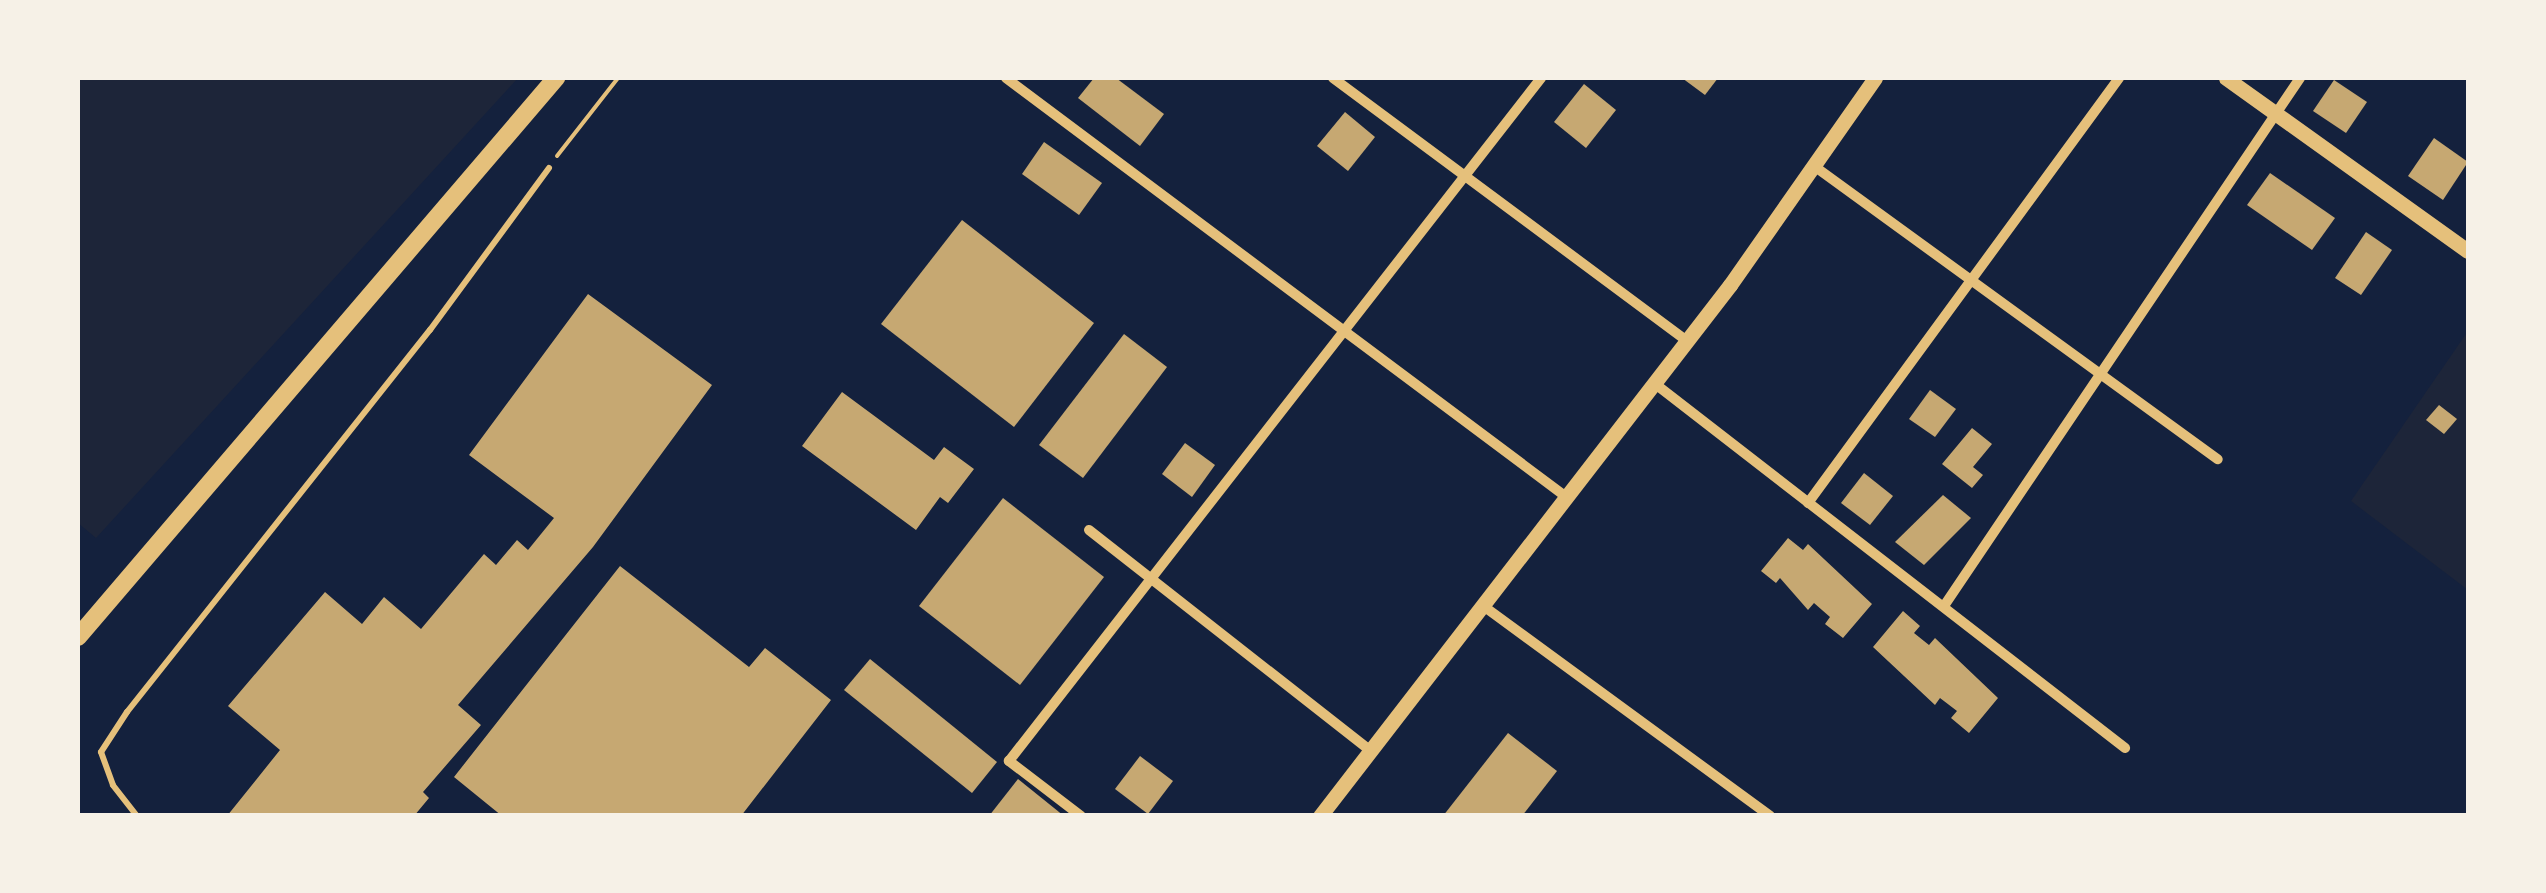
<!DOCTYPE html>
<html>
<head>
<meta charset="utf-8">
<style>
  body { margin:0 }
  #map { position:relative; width:2546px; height:893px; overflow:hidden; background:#14213d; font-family:Figtree,sans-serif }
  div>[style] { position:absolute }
  .green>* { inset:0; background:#1d2539 }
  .building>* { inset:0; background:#c6a872 }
  .path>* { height:4px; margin:-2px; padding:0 2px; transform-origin:2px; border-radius:2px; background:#e5c07b }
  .service>* { height:6px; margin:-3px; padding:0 3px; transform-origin:3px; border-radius:3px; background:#e5c07b }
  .minor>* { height:10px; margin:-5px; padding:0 5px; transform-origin:5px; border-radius:5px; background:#e5c07b }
  .tertiary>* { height:15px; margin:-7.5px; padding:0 7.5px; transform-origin:7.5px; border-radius:7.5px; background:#e5c07b }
  .secondary>* { height:18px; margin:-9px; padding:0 9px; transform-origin:9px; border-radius:9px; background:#e5c07b }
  span { translate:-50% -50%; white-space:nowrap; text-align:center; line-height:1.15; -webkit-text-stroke:10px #f6f1e7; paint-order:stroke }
  .frame { position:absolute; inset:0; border:80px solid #f6f1e7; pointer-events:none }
</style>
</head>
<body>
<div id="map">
  <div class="green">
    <i style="clip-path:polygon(78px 78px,518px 78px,96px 538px,78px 523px)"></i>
    <i style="clip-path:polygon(2468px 331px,2468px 590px,2351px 501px)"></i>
  </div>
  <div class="building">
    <i style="clip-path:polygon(1094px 78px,1116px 78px,1164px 114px,1140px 146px,1078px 98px)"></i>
    <i style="clip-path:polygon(1682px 78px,1718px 78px,1705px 95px)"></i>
    <i style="clip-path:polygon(2334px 80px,2367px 102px,2346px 133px,2313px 111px)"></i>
    <i style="clip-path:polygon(1584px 84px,1616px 110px,1586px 148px,1554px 122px)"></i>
    <i style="clip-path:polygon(1345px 112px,1375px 137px,1348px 171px,1317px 146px)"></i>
    <i style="clip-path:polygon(2434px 138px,2468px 162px,2443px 200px,2408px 176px)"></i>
    <i style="clip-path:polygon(1044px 142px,1102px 183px,1079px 215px,1022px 174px)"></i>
    <i style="clip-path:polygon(2270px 173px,2335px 218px,2312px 250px,2247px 205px)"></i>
    <i style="clip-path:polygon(962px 220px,1094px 323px,1014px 427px,881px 324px)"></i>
    <i style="clip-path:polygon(2366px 232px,2392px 250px,2361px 295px,2335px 278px)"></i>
    <i style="clip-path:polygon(588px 294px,712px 385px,593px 547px,458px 705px,481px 725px,423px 792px,429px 798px,414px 816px,227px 816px,280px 750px,228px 706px,325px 592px,362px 624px,384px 597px,421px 629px,484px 554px,496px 565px,517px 540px,528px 550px,554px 518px,469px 455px)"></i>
    <i style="clip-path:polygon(1124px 334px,1167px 367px,1083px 478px,1039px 445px)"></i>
    <i style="clip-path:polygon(1930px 390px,1956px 409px,1935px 437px,1909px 419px)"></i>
    <i style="clip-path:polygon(842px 392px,934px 460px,944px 447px,974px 469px,948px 503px,940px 497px,916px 530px,802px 446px)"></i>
    <i style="clip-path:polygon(2439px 405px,2457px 419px,2444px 434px,2426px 420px)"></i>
    <i style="clip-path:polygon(1972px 428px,1992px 444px,1973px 467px,1983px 475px,1972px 488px,1942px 464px)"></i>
    <i style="clip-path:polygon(1185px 443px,1215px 465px,1192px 497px,1162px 474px)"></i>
    <i style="clip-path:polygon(1864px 473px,1893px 496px,1870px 525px,1841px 503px)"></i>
    <i style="clip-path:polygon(1943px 495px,1971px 518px,1924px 565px,1895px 542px)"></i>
    <i style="clip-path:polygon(1003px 498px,1104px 577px,1020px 685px,919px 606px)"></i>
    <i style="clip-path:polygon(1788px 538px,1803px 550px,1808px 544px,1872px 604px,1843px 638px,1825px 624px,1830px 617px,1814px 603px,1808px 610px,1780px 578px,1776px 583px,1761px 571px)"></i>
    <i style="clip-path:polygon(620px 566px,749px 667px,765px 648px,831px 700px,741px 816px,502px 816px,454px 777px)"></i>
    <i style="clip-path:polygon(1903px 611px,1920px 626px,1914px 633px,1929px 645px,1935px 638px,1998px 698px,1969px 733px,1951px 718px,1957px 711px,1940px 698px,1935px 705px,1873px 647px)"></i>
    <i style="clip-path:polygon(870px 659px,997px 762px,972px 793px,844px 690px)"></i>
    <i style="clip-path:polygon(1508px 733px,1557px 771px,1522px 816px,1443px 816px)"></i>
    <i style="clip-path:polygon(1140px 756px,1173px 781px,1148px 814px,1115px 789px)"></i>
    <i style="clip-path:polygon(1018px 779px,1064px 816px,989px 816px)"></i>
  </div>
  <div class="path">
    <i style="left:557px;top:156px;width:99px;rotate:-52deg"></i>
  </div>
  <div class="service">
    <i style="left:137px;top:816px;width:39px;rotate:-128deg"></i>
    <i style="left:113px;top:785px;width:35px;rotate:-110deg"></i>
    <i style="left:101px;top:752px;width:48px;rotate:-57deg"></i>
    <i style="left:127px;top:712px;width:488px;rotate:-51.6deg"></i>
    <i style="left:430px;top:330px;width:201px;rotate:-53.7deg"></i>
  </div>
  <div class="minor">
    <i style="left:1006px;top:78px;width:698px;rotate:36.79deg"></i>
    <i style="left:1333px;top:78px;width:441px;rotate:36.6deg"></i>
    <i style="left:1814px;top:166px;width:499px;rotate:36deg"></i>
    <i style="left:1654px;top:383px;width:596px;rotate:37.77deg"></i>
    <i style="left:1808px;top:503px;width:527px;rotate:-53.8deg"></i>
    <i style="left:1089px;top:530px;width:357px;rotate:38.1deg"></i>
    <i style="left:1482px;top:605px;width:357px;rotate:36.2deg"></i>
    <i style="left:1944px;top:606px;width:637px;rotate:-56.01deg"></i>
    <i style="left:1081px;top:816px;width:91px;rotate:-142.6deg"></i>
    <i style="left:1009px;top:761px;width:866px;rotate:-52.08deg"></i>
  </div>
  <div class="tertiary">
    <i style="left:2226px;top:78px;width:297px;rotate:35.6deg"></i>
    <i style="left:1320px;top:816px;width:671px;rotate:-52.33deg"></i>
    <i style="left:1730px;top:285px;width:253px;rotate:-55deg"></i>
  </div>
  <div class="secondary">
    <i style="left:78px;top:637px;width:736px;rotate:-49.47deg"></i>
  </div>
  <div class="frame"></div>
</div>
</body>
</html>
